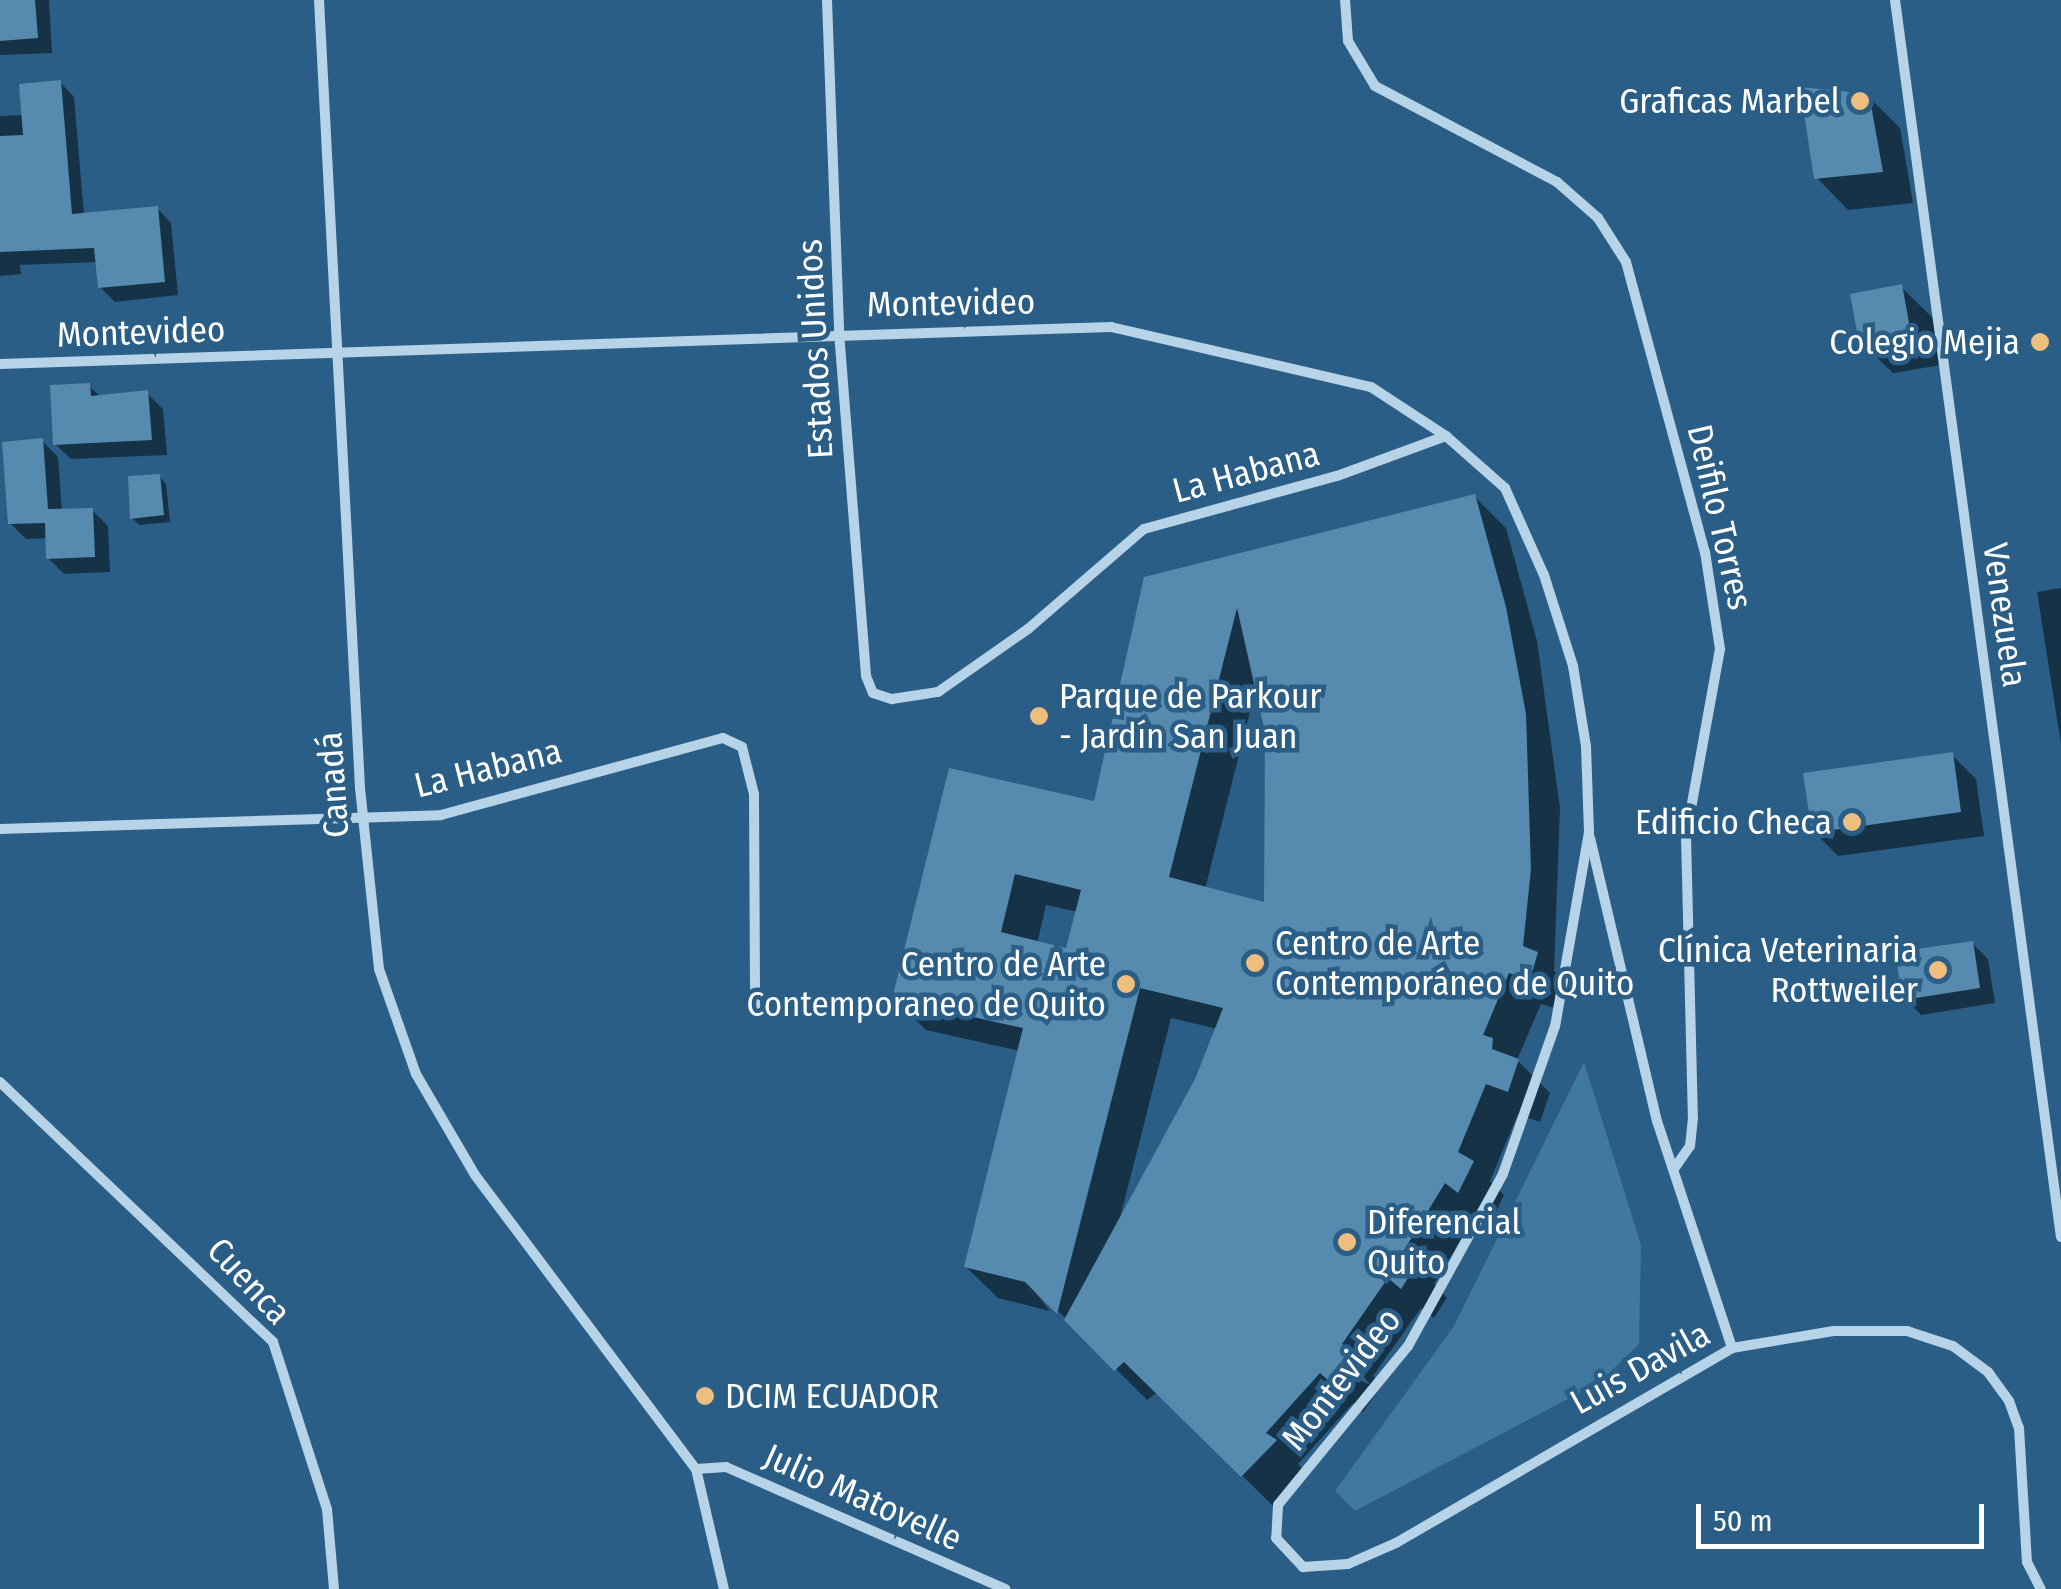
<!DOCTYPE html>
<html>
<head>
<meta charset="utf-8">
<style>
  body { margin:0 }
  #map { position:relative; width:2061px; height:1589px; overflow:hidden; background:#2a5e86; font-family:"Fira Sans Condensed",sans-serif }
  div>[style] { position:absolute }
  .green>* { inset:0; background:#3f79a2 }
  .shadow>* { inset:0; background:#0007 }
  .building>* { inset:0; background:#568aaf }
  .minor>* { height:10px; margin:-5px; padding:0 5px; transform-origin:5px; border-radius:5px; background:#b6d3e7 }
  .dots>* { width:28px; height:28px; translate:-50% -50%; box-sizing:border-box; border:5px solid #2a5e86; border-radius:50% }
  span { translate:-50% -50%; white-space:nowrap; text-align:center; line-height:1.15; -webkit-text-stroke:9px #2a5e86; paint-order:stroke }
  .poi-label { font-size:35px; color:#fff }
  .right { translate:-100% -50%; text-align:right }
  .left { translate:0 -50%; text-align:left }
  .street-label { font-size:35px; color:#fff }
  .scale { position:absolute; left:1696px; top:1504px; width:288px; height:45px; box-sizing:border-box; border:5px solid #fff; border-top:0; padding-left:12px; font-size:30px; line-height:35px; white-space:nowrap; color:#fff; -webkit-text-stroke:8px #2a5e86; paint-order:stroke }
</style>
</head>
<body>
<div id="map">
  <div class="green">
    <i style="clip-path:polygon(1584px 1062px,1641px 1245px,1639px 1344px,1600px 1382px,1355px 1511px,1335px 1491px,1454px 1326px)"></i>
  </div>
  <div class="shadow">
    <i style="clip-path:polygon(0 0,49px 0,52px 53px,0 55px)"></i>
    <i style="clip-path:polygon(60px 82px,74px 97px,84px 215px,157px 208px,171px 223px,178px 295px,115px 302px,100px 287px,98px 262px,20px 265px,21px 274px,0 276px,0 116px,24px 115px)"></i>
    <i style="clip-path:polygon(1868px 96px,1900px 128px,1913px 203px,1848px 210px,1817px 178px)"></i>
    <i style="clip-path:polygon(1901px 287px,1933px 318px,1941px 365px,1893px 373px,1861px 342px)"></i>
    <i style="clip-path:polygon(89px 386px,101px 397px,147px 393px,163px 409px,167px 455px,71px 459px,55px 444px)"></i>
    <i style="clip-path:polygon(42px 441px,58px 457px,62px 511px,92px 510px,108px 526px,110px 572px,64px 574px,48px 558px,48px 538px,26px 539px,10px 523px)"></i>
    <i style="clip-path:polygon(159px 476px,166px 484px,170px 522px,139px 525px,132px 518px)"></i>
    <i style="clip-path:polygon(evenodd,1474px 496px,1506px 528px,1537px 641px,1560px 808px,1554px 971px,1568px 985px,1561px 1010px,1541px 1004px,1517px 1060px,1550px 1093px,1540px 1122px,1518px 1114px,1490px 1181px,1504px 1195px,1491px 1222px,1477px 1213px,1434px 1284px,1447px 1298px,1434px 1318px,1421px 1308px,1373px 1376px,1382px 1385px,1363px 1412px,1353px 1403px,1298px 1464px,1307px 1473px,1274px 1507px,1158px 1392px,1147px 1400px,1018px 1271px,1050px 1311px,998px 1298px,966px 1267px,1020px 1051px,926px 1030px,894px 998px,951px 771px,1095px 804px,1146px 579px,1474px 496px,1257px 684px,1268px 732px,1266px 905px,1205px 889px,1257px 684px,1474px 496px,1046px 905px,1078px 912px,1067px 951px,1037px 944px,1046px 905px,1474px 496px,1171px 1018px,1218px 1029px,1198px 1080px,1120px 1218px,1171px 1018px)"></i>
    <i style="clip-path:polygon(2061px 588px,2061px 744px,2037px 592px)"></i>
    <i style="clip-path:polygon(1952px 755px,1976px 779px,1984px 836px,1838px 856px,1814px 832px)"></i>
    <i style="clip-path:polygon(1972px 943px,1988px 959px,1995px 1003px,1921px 1015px,1906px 999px)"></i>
  </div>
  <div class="building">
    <i style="clip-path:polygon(0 0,35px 0,38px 38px,0 41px)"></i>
    <i style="clip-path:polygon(61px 80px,72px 214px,158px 206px,165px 282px,98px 288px,94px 248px,0 252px,0 136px,23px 135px,19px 84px)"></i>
    <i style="clip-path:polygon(1800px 87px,1869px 94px,1883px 172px,1814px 179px)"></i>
    <i style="clip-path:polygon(1902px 284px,1911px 334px,1859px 343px,1850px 294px)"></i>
    <i style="clip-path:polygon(90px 383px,91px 396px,148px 390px,152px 440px,53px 445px,50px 385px)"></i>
    <i style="clip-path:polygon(43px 438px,48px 509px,93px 508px,95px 557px,46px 559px,45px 523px,8px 524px,2px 442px)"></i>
    <i style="clip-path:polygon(160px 474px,164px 515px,130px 519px,128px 476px)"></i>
    <i style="clip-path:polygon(evenodd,1475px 494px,1506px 607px,1526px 714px,1531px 869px,1523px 946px,1538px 952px,1530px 980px,1509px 973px,1483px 1035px,1493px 1038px,1492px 1049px,1519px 1059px,1508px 1092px,1486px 1084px,1458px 1152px,1474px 1161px,1458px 1193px,1445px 1183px,1403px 1252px,1417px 1264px,1401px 1289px,1388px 1278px,1342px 1344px,1352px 1351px,1330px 1382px,1320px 1373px,1266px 1433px,1277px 1440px,1241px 1477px,1124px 1362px,1114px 1371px,1064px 1320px,1195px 1079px,1223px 1008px,1140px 988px,1057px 1314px,1025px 1282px,964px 1267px,1023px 1028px,892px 999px,949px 768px,1094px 801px,1144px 577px,1475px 494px,1237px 608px,1265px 732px,1264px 902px,1169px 877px,1237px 608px,1475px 494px,1015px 874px,1081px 890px,1066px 948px,1001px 932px,1015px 874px)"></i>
    <i style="clip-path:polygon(1953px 752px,1961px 812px,1812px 833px,1803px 773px)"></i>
    <i style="clip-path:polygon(1973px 941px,1980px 988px,1903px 1000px,1895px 952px)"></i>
  </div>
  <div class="minor">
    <i style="left:319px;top:0;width:789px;rotate:87.02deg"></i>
    <i style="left:360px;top:788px;width:182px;rotate:84deg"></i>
    <i style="left:379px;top:969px;width:111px;rotate:70.6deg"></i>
    <i style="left:416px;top:1074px;width:117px;rotate:59.7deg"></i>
    <i style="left:475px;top:1175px;width:368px;rotate:53.1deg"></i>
    <i style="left:696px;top:1469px;width:123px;rotate:76.9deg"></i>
    <i style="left:827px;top:0;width:332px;rotate:87.9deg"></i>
    <i style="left:839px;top:332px;width:345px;rotate:85.5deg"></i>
    <i style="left:866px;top:676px;width:18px;rotate:68deg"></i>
    <i style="left:873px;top:693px;width:20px;rotate:18deg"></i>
    <i style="left:892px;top:699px;width:47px;rotate:-8.7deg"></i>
    <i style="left:938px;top:692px;width:110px;rotate:-35deg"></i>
    <i style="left:1028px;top:629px;width:153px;rotate:-40.8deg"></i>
    <i style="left:1144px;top:529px;width:200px;rotate:-15.4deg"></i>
    <i style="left:1337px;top:476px;width:116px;rotate:-20.2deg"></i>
    <i style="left:1345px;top:0;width:41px;rotate:85.8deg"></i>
    <i style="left:1348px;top:41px;width:52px;rotate:59deg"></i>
    <i style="left:1375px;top:86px;width:206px;rotate:27.8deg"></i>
    <i style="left:1557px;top:182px;width:55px;rotate:41.3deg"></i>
    <i style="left:1598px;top:218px;width:52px;rotate:57.5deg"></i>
    <i style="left:1626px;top:262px;width:301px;rotate:74.8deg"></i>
    <i style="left:1705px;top:552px;width:98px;rotate:81.2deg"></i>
    <i style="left:1720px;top:649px;width:190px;rotate:100.3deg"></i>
    <i style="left:1686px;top:836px;width:282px;rotate:88.6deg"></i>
    <i style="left:1693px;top:1118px;width:28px;rotate:96deg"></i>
    <i style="left:1690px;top:1146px;width:28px;rotate:125deg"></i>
    <i style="left:1895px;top:0;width:1248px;rotate:82.36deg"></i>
    <i style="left:0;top:364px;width:1112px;rotate:-1.91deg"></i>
    <i style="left:1111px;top:327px;width:267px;rotate:13deg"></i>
    <i style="left:1371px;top:387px;width:90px;rotate:33.2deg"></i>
    <i style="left:1446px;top:436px;width:79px;rotate:41.4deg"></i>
    <i style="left:1505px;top:488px;width:95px;rotate:65.9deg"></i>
    <i style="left:1544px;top:575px;width:96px;rotate:72.3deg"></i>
    <i style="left:1573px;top:666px;width:81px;rotate:80.8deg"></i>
    <i style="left:1586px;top:746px;width:86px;rotate:88deg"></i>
    <i style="left:1589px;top:832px;width:197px;rotate:99.9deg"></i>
    <i style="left:1555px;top:1026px;width:157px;rotate:109.4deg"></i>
    <i style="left:1503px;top:1174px;width:196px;rotate:118.9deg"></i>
    <i style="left:1408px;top:1346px;width:205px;rotate:129.3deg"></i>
    <i style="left:1278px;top:1505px;width:33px;rotate:93deg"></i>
    <i style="left:1276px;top:1538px;width:40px;rotate:47deg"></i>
    <i style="left:1303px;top:1567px;width:45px;rotate:-3.8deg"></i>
    <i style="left:1348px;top:1564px;width:52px;rotate:-23.6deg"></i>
    <i style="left:1396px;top:1543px;width:388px;rotate:-30.1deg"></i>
    <i style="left:1732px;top:1348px;width:103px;rotate:-9.5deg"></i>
    <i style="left:1834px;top:1331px;width:73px"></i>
    <i style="left:1907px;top:1331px;width:48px;rotate:18.1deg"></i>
    <i style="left:1953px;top:1346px;width:44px;rotate:36.6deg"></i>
    <i style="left:1988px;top:1372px;width:36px;rotate:54deg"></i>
    <i style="left:2009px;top:1401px;width:29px;rotate:70deg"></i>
    <i style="left:2019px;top:1428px;width:134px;rotate:86.6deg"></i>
    <i style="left:2027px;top:1562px;width:30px;rotate:63deg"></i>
    <i style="left:0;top:829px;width:441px;rotate:-1.8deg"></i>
    <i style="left:441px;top:815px;width:292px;rotate:-15.3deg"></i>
    <i style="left:723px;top:738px;width:21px;rotate:25deg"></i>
    <i style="left:742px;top:747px;width:49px;rotate:75.7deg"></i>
    <i style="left:754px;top:794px;width:217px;rotate:89.7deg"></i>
    <i style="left:1590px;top:838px;width:291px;rotate:76.7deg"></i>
    <i style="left:1657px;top:1121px;width:239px;rotate:71.7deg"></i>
    <i style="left:0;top:1082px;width:377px;rotate:43.6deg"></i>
    <i style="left:273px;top:1342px;width:176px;rotate:72.1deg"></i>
    <i style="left:327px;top:1509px;width:80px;rotate:85deg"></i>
    <i style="left:696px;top:1469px;width:30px;rotate:-4deg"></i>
    <i style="left:726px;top:1467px;width:305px;rotate:23.6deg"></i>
  </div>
  <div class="dots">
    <i style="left:1860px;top:101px;background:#edbe7e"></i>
    <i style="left:2040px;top:342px;background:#edbe7e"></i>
    <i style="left:1039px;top:716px;background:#edbe7e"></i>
    <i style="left:1852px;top:822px;background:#edbe7e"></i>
    <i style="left:1255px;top:963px;background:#edbe7e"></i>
    <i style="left:1938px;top:970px;background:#edbe7e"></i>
    <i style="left:1126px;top:984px;background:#edbe7e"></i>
    <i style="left:1347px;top:1242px;background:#edbe7e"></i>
    <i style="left:705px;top:1396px;background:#edbe7e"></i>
  </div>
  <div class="poi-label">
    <span class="right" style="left:1840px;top:101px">Graficas Marbel</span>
    <span class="right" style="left:2020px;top:342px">Colegio Mejia</span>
    <span class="left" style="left:1059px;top:716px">Parque de Parkour<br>- Jardín San Juan</span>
    <span class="right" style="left:1832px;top:822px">Edificio Checa</span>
    <span class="left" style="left:1275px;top:963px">Centro de Arte<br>Contemporáneo de Quito</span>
    <span class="right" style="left:1918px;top:970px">Clínica Veterinaria<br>Rottweiler</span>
    <span class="right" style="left:1106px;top:984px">Centro de Arte<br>Contemporaneo de Quito</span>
    <span class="left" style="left:1367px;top:1242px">Diferencial<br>Quito</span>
    <span class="left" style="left:725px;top:1396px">DCIM ECUADOR</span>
  </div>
  <div class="street-label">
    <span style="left:951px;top:303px;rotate:-1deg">Montevideo</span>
    <span style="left:141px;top:332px;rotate:-2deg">Montevideo</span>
    <span style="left:815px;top:349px;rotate:-93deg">Estados Unidos</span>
    <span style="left:1246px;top:472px;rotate:-15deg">La Habana</span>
    <span style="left:1720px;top:517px;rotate:77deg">Deifilo Torres</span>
    <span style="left:2005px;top:615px;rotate:82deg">Venezuela</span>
    <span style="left:488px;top:768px;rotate:-14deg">La Habana</span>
    <span style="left:333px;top:785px;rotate:-94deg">Canadá</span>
    <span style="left:249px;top:1281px;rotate:47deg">Cuenca</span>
    <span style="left:1640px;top:1368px;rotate:-29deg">Luis Davila</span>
    <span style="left:1341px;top:1379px;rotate:-52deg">Montevideo</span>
    <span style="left:863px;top:1497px;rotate:24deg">Julio Matovelle</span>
  </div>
  <div class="scale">50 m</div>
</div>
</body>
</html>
